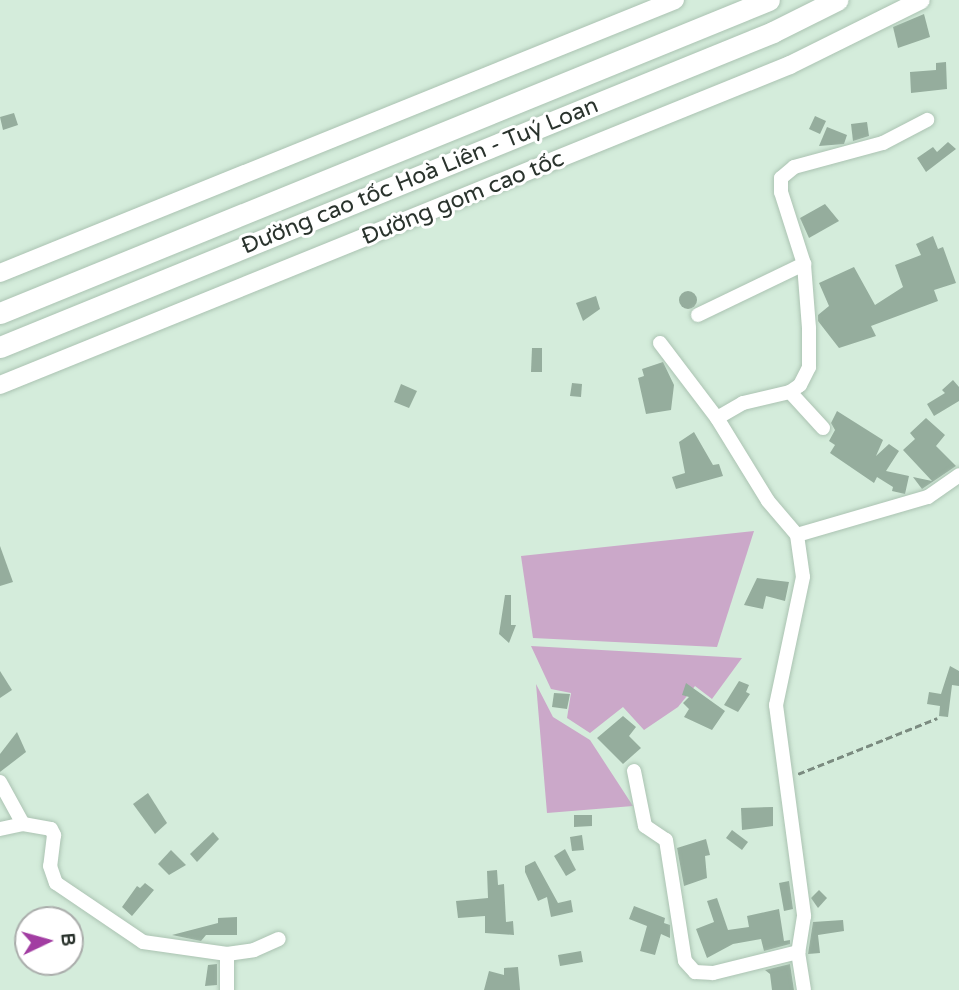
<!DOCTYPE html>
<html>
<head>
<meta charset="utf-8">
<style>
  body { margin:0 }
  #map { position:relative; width:959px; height:990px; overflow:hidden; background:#d4ecdb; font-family:"Varela Round",sans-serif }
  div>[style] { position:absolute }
  .green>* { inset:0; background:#cba8c9 }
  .building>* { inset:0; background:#95ad9d }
  .round { border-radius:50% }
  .path>* { height:2.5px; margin-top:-1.25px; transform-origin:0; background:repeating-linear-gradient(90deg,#7b8b80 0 7px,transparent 0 10.5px) }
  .roads { filter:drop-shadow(0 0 2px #abc3b2) drop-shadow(0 0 2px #abc3b2) }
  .minor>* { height:14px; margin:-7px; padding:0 7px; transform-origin:7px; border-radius:7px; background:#fff }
  .major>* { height:18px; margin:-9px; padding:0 9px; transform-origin:9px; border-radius:9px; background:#fff }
  .highway>* { height:21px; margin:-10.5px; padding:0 10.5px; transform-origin:10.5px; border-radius:10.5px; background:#fff }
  span { translate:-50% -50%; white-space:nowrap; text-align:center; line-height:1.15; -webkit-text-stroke:6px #fff; paint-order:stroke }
  .street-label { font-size:23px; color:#2a332d }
  .north { position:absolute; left:14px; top:906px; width:70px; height:70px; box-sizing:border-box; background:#fff; border:2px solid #aaadab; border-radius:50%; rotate:85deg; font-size:19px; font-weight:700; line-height:28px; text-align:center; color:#2a332d }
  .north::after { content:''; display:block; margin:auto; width:24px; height:32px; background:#a23da2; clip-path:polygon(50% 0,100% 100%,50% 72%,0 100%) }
</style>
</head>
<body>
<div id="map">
  <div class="green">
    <i style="clip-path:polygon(754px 531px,717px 647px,533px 638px,521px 556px)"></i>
    <i style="clip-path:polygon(531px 646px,742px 658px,712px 699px,695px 686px,678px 707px,644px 730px,623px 707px,590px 733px,567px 718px,571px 693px,551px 689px)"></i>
    <i style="clip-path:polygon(536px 684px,553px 717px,590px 740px,633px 806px,547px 813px)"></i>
  </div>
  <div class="building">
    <i style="clip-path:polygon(924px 14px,930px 37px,898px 48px,893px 27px)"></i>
    <i style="clip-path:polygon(946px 62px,947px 89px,911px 93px,910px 72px,936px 70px,936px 63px)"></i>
    <i style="clip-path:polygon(14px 113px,18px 125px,3px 130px,0 117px)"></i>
    <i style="clip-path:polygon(815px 116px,826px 121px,820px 134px,809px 129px)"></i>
    <i style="clip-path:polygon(867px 122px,869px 136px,853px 141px,851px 124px)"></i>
    <i style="clip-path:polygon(827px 127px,847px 135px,844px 144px,819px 146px)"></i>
    <i style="clip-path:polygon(948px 142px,956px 149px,926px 172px,917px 158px,933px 147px,937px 152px)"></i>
    <i style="clip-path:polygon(825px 204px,839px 221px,809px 238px,800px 218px)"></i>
    <i style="clip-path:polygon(933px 236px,938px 249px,943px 247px,956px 283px,934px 290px,938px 301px,871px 326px,876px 336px,839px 348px,818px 321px,818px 315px,829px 306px,819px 283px,854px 267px,875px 305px,903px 287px,895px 265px,921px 255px,916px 244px)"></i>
    <i class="round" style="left:679px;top:291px;width:18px;height:18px"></i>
    <i style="clip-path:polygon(596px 296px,600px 309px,583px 321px,576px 303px)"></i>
    <i style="clip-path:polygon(532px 348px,542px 348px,542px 372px,531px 372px)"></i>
    <i style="clip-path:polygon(663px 362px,674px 385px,671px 410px,646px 414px,638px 378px,644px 376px,642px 369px)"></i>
    <i style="clip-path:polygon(953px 380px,959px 387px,959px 401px,934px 416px,927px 404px,945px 393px,942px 390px)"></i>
    <i style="clip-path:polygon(572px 383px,582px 384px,581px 397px,570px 396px)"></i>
    <i style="clip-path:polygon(401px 384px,417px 391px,409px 408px,394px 402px)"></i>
    <i style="clip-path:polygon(837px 411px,883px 440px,876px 456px,889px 444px,899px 451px,886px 471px,909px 476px,905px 494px,892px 491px,893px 487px,877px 477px,874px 483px,830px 453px,835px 445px,829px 441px,835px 430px,831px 423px)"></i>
    <i style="clip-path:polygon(926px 418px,945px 435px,936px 446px,956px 466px,922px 489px,913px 477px,932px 481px,903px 450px,915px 439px,910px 433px)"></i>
    <i style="clip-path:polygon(694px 432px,713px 465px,719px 464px,723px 476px,676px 489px,672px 477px,685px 473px,679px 442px)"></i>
    <i style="clip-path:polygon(0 546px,13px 582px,0 586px)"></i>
    <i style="clip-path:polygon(757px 578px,789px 582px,785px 601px,766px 596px,763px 609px,744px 605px)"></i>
    <i style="clip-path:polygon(505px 595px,511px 595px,511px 625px,516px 625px,509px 643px,499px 634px)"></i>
    <i style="clip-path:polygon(950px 666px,959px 671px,959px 686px,952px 685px,948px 717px,939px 716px,940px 706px,927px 704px,929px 692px,941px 694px)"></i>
    <i style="clip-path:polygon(0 671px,12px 690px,0 698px)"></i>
    <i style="clip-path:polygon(739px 681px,749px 685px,746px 692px,750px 694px,738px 712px,724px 705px)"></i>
    <i style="clip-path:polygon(686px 683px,725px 711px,712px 730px,684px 717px,689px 709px,683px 703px,689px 697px,682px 695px)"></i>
    <i style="clip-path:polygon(554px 693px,570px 694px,567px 709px,552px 707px)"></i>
    <i style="clip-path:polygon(623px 716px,636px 727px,629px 736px,641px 748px,623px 764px,597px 738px)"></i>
    <i style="clip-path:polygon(17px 732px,26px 752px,0 772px,0 754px)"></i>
    <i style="clip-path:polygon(148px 793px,167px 823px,155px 834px,133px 804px)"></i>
    <i style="clip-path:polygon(773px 807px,773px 826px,742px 830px,741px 808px)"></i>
    <i style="clip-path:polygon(574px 815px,592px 815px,592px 826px,574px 827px)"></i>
    <i style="clip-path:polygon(732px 830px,748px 842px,742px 850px,726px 838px)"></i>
    <i style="clip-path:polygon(213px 832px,219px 839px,197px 862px,190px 854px)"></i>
    <i style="clip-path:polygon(582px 835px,584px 850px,572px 851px,570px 837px)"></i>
    <i style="clip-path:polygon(706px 839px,710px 855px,705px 856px,707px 878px,684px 886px,677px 848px)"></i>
    <i style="clip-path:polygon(565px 849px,576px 870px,566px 876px,554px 856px)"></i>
    <i style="clip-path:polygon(171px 850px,186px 865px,169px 875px,158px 864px)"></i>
    <i style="clip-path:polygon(535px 861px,558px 903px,571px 900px,573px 912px,551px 917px,547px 897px,538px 901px,525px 872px,525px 866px)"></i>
    <i style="clip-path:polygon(497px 870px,498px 885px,504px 884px,506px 922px,513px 921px,514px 935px,485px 933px,485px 916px,458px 918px,456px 901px,488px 898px,487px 871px)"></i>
    <i style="clip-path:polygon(789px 881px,793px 909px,784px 911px,779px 883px)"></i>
    <i style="clip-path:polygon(145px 883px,154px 890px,132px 916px,122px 907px,137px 886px,140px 888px)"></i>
    <i style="clip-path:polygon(819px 890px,827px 898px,818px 908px,811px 898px)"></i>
    <i style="clip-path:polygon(717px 898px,728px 930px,749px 927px,747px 916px,779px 909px,784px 941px,790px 940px,790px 944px,764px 951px,761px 939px,733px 944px,707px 958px,696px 929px,714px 922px,707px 901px)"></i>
    <i style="clip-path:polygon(634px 906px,665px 918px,664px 923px,670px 925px,670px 938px,661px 934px,655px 955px,640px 951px,647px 926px,629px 919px)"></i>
    <i style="clip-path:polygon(237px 917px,237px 935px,206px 935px,201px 941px,172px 935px,218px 923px,218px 918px)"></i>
    <i style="clip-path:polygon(843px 920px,844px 931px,818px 935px,820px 953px,808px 954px,813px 922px)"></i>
    <i style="clip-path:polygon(581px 951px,583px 962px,560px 966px,558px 955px)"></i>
    <i style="clip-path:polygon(217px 964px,217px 985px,205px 986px,208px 965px)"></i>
    <i style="clip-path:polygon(790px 964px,794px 990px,772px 990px,770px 974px,765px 970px)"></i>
    <i style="clip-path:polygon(518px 967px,520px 990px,484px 990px,489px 971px,504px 975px,504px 968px)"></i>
  </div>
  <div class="path">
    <i style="left:798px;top:774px;width:150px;rotate:-21.9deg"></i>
  </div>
  <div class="roads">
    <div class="minor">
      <i style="left:698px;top:315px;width:118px;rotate:-25.7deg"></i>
      <i style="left:660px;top:343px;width:94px;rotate:52.8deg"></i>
      <i style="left:717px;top:418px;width:97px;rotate:58.4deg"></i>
      <i style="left:768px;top:501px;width:45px;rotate:49.5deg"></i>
      <i style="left:797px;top:535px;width:42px;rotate:81.9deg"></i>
      <i style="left:803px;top:577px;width:131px;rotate:101.9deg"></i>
      <i style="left:776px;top:705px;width:213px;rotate:82.4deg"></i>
      <i style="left:804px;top:916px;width:36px;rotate:99deg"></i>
      <i style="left:798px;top:952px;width:38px;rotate:81deg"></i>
      <i style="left:717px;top:418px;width:30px;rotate:-30deg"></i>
      <i style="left:743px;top:403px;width:48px;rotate:-13.2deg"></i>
      <i style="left:823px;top:428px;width:49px;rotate:-132.5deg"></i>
      <i style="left:790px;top:392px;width:12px;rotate:-35deg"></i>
      <i style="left:800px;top:385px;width:20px;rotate:-63deg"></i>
      <i style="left:809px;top:367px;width:39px;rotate:-90deg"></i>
      <i style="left:809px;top:328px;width:64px;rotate:-94.5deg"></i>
      <i style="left:804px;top:264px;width:76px;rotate:-107.7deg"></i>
      <i style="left:781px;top:192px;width:14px;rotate:-90deg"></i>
      <i style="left:781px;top:178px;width:17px;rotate:-40deg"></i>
      <i style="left:794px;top:167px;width:92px;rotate:-15.1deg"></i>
      <i style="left:883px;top:143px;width:50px;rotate:-27.6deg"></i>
      <i style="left:797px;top:535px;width:136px;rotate:-16.2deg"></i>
      <i style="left:928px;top:497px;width:38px;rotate:-35deg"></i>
      <i style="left:634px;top:771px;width:56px;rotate:78.7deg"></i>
      <i style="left:645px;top:826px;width:25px;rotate:34deg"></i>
      <i style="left:666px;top:840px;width:122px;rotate:81.1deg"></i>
      <i style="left:685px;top:961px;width:15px;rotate:48deg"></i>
      <i style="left:695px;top:972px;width:18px;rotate:3deg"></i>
      <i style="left:713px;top:973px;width:88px;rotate:-13.9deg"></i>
      <i style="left:0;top:782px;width:48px;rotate:61.3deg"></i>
      <i style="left:0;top:829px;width:24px;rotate:-12deg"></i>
      <i style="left:23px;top:824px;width:28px;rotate:10deg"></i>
      <i style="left:51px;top:829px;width:7px;rotate:63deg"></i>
      <i style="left:54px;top:835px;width:31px;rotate:97deg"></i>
      <i style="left:50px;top:866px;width:18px;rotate:71deg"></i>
      <i style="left:56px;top:883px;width:105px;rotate:34.1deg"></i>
      <i style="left:143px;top:942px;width:85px;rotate:8.1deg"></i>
      <i style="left:227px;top:954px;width:27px;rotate:-8deg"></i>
      <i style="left:254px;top:950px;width:27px;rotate:-24deg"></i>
      <i style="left:227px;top:954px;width:36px;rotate:90deg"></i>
    </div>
    <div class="major">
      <i style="left:0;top:273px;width:728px;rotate:-22.02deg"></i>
      <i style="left:0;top:385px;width:852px;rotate:-22.05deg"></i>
      <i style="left:790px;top:65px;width:146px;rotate:-26.4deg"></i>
    </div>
    <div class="highway">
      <i style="left:0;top:313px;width:830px;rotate:-22.15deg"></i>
      <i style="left:0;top:347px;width:835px;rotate:-22.17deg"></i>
      <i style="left:773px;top:32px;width:72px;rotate:-26.6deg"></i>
    </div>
  </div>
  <div class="street-label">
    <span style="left:420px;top:176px;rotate:-22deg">Đường cao tốc Hoà Liên - Tuý Loan</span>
    <span style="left:463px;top:198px;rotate:-22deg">Đường gom cao tốc</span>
  </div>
  <div class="north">B</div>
</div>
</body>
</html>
